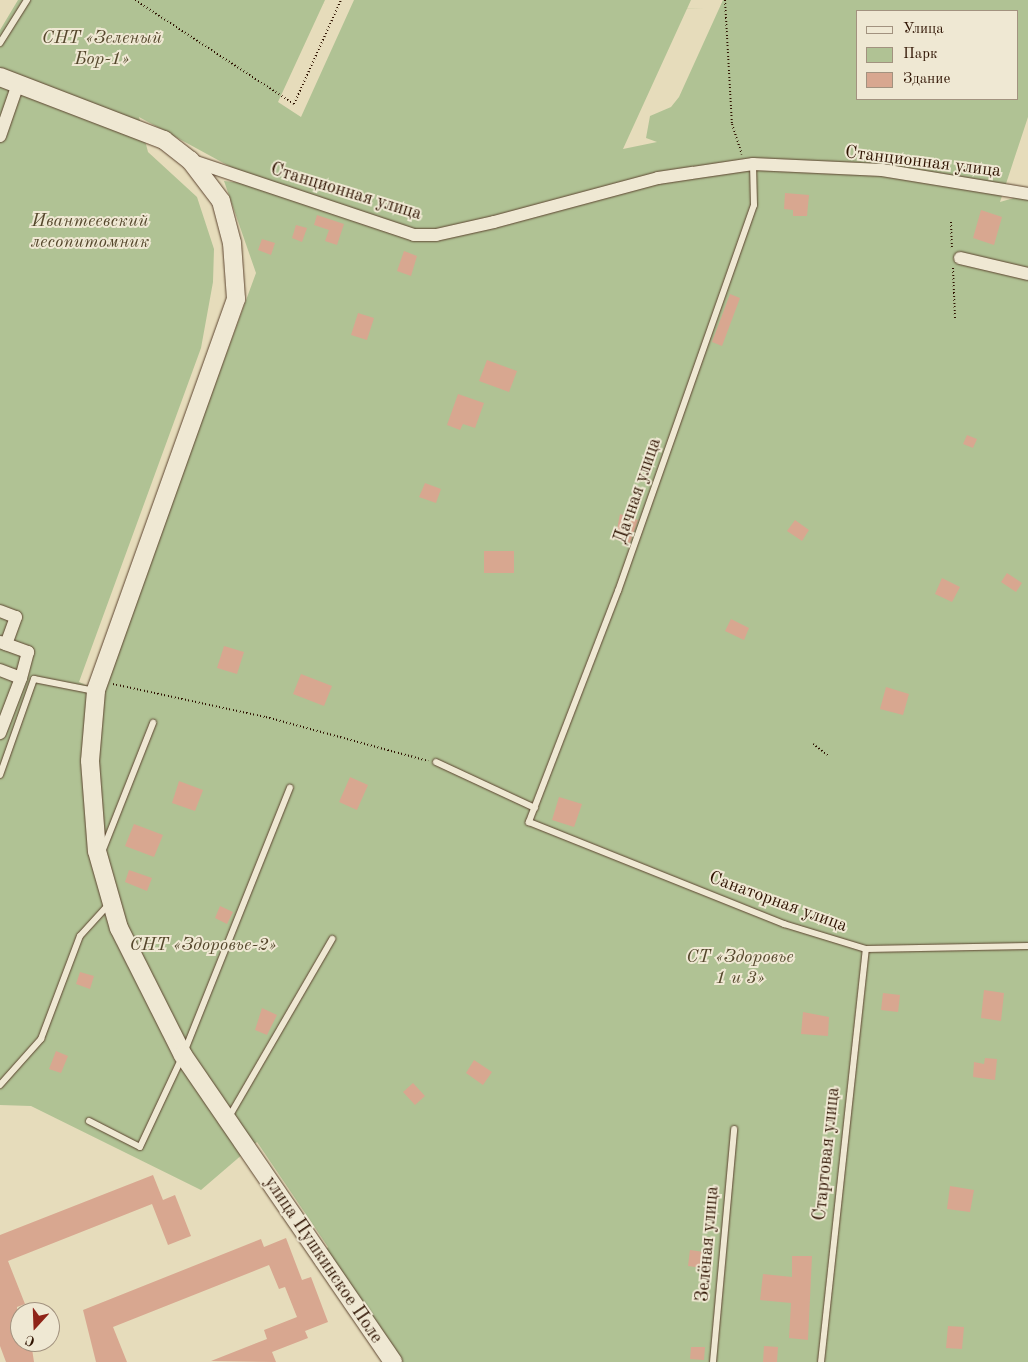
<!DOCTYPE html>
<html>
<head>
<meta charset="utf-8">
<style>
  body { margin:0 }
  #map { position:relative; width:1028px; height:1362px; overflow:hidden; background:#e6dcbb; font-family:"Old Standard TT",serif }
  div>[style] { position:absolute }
  .green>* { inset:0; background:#b0c294 }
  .building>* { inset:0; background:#d8a790 }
  .path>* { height:2px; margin-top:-1px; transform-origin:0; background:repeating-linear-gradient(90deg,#2e1200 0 1px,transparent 0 3.5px) }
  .roads { filter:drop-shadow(0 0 1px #5c442f) drop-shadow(0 0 1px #5c442f) }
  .lane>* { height:6px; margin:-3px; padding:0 3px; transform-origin:3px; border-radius:3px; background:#efe8d3 }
  .street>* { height:12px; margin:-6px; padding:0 6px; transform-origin:6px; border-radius:6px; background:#efe8d3 }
  .secondary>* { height:18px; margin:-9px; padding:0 9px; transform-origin:9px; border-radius:9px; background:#efe8d3 }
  span { translate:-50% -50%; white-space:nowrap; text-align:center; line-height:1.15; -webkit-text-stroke:4px #efe8d3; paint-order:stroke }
  .park-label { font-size:18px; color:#55472c; font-style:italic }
  .street-label { font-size:18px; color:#2e1200 }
  .legend { position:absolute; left:856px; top:10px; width:162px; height:90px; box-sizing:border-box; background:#efe8d3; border:1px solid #a2927f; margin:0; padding:6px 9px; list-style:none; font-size:15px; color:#2e1200 }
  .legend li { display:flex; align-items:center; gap:10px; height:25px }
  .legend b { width:25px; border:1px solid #a2927f }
  .north { position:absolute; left:10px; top:1302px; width:50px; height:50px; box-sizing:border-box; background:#efe8d3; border:1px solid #a2927f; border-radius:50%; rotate:200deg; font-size:14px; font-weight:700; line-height:20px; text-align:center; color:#2e1200 }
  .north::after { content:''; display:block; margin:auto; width:18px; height:22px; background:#8f2418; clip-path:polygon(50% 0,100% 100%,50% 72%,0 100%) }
</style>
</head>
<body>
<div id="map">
  <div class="green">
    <i style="clip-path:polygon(evenodd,18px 0,325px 0,278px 102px,301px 117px,354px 0,691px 0,623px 149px,657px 142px,646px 138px,650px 116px,671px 107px,679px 97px,723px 0,1028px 0,1028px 117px,1000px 202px,1028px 194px,1028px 1362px,401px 1362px,321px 1255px,328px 1247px,257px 1142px,201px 1190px,31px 1106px,0 1105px,0 30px,18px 0,857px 11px,1017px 11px,1017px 99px,857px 99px,857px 11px,18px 0,139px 117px,264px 185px,224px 181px,256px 273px,102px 692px,79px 682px,201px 348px,213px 282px,214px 249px,197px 197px,148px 152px,139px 117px)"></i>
  </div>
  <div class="building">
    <i style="clip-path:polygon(785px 193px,809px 195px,807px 216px,793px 216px,793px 210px,784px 209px)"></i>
    <i style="clip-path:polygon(981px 210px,1002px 217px,994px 245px,973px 238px)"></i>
    <i style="clip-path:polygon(317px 215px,344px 224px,337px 245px,325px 241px,329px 230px,314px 225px)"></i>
    <i style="clip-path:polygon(296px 225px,307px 228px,302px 242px,292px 238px)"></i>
    <i style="clip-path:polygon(262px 239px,275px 243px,271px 255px,258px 250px)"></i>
    <i style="clip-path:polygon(404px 251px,417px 256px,411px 276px,397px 271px)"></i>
    <i style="clip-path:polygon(730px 294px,740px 298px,722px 346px,712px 342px)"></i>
    <i style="clip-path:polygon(358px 313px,374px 318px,367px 340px,351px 335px)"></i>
    <i style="clip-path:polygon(487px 360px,517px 371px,509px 392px,479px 381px)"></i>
    <i style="clip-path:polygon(458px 394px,484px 403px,475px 428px,463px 424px,460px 430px,447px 425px)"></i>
    <i style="clip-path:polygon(967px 435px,977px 439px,973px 448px,963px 444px)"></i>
    <i style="clip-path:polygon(425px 483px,441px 489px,436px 503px,419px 497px)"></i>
    <i style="clip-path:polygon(620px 514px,638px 520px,630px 543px,615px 539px)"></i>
    <i style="clip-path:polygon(795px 520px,809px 530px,802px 541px,787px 531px)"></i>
    <i style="clip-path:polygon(484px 551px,514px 551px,514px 573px,484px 573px)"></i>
    <i style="clip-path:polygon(1007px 573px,1022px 583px,1016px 592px,1001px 582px)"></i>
    <i style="clip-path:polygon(942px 578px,960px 587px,952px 602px,935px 594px)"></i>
    <i style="clip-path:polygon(731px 619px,749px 628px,744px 640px,725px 631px)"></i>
    <i style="clip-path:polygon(224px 646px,244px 652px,237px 674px,217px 668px)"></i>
    <i style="clip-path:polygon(301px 674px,332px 686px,324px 706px,293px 694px)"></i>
    <i style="clip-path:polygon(886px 687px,909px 694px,903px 715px,880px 709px)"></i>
    <i style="clip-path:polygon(350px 777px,368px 785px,357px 810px,339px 802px)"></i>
    <i style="clip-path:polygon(179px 781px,203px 790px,195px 811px,172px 803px)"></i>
    <i style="clip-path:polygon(559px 797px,582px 804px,574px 827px,552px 820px)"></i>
    <i style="clip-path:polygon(134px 824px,163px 835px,154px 857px,125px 846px)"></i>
    <i style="clip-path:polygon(129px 870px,152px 878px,147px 891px,125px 882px)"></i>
    <i style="clip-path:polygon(220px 906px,233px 912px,227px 924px,215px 918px)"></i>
    <i style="clip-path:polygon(80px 972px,94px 976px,90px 989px,76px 984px)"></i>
    <i style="clip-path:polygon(984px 990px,1004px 993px,1001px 1021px,981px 1018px)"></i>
    <i style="clip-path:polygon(883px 993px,900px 995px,898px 1012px,881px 1010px)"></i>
    <i style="clip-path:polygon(262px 1008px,277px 1015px,267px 1035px,255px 1030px)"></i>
    <i style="clip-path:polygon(803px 1012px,829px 1017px,828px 1036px,801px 1034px)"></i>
    <i style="clip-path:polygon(56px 1051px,68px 1056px,61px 1073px,49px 1069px)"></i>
    <i style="clip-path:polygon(985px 1058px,997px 1059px,995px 1080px,973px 1077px,974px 1062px,984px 1064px)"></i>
    <i style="clip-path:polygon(474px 1060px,492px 1072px,483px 1085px,466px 1073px)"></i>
    <i style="clip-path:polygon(413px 1083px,425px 1096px,415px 1105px,403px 1092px)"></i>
    <i style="clip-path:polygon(153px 1175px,163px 1200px,175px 1195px,191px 1236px,168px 1245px,152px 1204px,8px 1261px,25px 1304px,17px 1307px,20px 1342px,31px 1342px,34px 1362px,6px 1362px,0 1346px,0 1235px)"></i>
    <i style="clip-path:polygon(950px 1186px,974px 1190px,970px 1212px,947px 1209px)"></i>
    <i style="clip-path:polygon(286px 1238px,302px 1280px,311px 1277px,328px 1322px,305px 1331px,308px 1338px,272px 1352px,276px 1362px,211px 1361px,267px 1339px,264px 1330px,297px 1317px,285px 1287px,279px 1289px,269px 1265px,113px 1327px,127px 1362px,96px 1362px,83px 1310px,261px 1239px,264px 1247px)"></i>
    <i style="clip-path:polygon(690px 1250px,704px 1252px,702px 1268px,688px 1266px)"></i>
    <i style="clip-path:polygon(792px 1256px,812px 1256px,808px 1340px,789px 1338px,791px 1303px,760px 1300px,763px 1274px,792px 1277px)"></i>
    <i style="clip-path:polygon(948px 1326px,964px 1327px,962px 1349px,946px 1348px)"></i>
    <i style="clip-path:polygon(764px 1346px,778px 1347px,777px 1362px,763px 1362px)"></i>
    <i style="clip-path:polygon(691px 1347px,705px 1347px,704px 1360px,690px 1359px)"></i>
  </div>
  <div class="path">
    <i style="left:135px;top:0;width:190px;rotate:33.2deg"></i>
    <i style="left:294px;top:104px;width:114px;rotate:-65.7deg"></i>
    <i style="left:725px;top:0;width:124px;rotate:86.8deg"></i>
    <i style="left:732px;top:124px;width:32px;rotate:72deg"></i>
    <i style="left:951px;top:222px;width:27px;rotate:88deg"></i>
    <i style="left:953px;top:268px;width:50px;rotate:87.7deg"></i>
    <i style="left:113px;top:684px;width:157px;rotate:12.2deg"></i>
    <i style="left:266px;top:717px;width:168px;rotate:15.2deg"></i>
    <i style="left:813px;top:744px;width:20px;rotate:37deg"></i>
  </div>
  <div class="roads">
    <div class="lane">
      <i style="left:0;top:43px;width:51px;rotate:-57.9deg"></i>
      <i style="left:753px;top:164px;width:41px;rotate:88.6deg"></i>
      <i style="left:754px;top:205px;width:409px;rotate:109.4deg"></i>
      <i style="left:618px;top:591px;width:248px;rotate:111.1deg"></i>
      <i style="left:529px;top:822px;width:275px;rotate:21.8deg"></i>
      <i style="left:784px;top:924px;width:86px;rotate:17deg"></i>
      <i style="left:866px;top:949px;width:162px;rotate:-1.1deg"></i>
      <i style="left:436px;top:762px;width:109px;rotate:24.9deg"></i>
      <i style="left:0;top:775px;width:102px;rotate:-70.5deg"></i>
      <i style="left:34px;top:679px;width:62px;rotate:11.1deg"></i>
      <i style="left:102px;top:852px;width:139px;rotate:-68.4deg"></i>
      <i style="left:0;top:1085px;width:62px;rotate:-48.3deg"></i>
      <i style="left:41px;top:1039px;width:110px;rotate:-69.3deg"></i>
      <i style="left:80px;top:936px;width:43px;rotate:-47.8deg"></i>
      <i style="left:229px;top:1117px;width:206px;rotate:-59.9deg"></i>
      <i style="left:89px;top:1121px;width:57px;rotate:27deg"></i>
      <i style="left:140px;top:1147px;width:102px;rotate:-64.9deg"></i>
      <i style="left:183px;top:1055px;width:288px;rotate:-68.2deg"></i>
      <i style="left:713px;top:1362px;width:234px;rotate:-84.8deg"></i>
      <i style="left:821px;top:1362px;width:415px;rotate:-83.8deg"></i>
    </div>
    <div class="street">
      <i style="left:0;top:136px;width:55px;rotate:-70.9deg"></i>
      <i style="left:190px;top:160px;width:236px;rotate:18.5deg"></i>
      <i style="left:414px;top:235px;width:22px"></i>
      <i style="left:436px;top:235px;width:59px;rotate:-12.6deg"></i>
      <i style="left:494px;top:222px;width:170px;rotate:-15deg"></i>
      <i style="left:658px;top:178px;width:96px;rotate:-8.4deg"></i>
      <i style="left:753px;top:164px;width:129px;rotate:2.7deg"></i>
      <i style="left:882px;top:170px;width:148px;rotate:9.3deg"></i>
      <i style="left:960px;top:258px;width:70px;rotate:13.2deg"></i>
      <i style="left:0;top:611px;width:17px;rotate:21deg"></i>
      <i style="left:16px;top:617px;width:29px;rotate:110deg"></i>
      <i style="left:0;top:642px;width:30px;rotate:20deg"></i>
      <i style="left:28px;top:652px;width:27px;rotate:105deg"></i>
      <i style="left:0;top:670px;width:22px;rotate:21deg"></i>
      <i style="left:21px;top:678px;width:59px;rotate:110.9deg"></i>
    </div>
    <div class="secondary">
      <i style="left:0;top:77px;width:176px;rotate:21deg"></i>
      <i style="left:164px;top:140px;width:33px;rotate:38deg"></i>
      <i style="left:190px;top:160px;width:51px;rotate:52.9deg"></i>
      <i style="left:221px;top:201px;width:43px;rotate:75.3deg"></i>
      <i style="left:232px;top:243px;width:56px;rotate:85.9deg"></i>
      <i style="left:236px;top:299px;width:416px;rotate:109.7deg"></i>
      <i style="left:96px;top:691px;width:70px;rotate:94.9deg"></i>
      <i style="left:90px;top:761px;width:90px;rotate:85.6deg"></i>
      <i style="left:97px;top:851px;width:80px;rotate:74.1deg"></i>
      <i style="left:119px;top:928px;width:142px;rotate:63.3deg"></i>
      <i style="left:183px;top:1055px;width:372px;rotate:55.6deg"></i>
    </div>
  </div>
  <div class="park-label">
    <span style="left:102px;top:49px">СНТ «Зеленый<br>Бор-1»</span>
    <span style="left:90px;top:232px">Ивантеевский<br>лесопитомник</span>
    <span style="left:203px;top:945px">СНТ «Здоровье-2»</span>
    <span style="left:740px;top:968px">СТ «Здоровье<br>1 и 3»</span>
  </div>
  <div class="street-label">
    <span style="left:923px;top:162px;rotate:7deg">Станционная улица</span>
    <span style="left:346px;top:192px;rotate:17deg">Станционная улица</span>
    <span style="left:638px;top:491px;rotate:-71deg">Дачная улица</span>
    <span style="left:778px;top:902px;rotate:20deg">Санаторная улица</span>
    <span style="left:827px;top:1154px;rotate:-84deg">Стартовая улица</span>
    <span style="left:708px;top:1244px;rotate:-85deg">Зелёная улица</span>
    <span style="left:323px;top:1260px;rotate:56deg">улица Пушкинское Поле</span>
  </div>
  <ul class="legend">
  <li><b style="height:6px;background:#efe8d3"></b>Улица</li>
  <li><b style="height:14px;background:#b0c294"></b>Парк</li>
  <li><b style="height:14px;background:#d8a790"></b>Здание</li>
  </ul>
  <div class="north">С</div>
</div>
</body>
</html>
